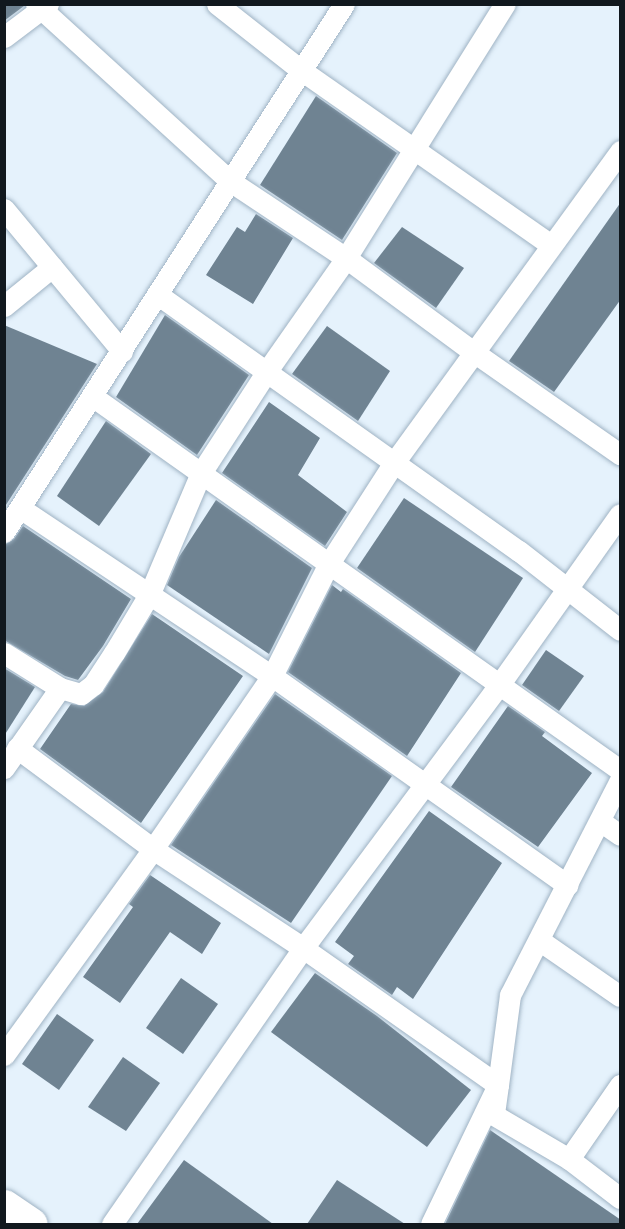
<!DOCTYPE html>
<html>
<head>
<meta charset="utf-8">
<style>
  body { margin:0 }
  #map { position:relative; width:625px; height:1229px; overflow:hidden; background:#e5f2fc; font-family:"Asap Condensed",sans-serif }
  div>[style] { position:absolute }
  .building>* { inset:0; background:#6f8392 }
  .roads { filter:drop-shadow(0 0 2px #9fb3c4) drop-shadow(0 0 2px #9fb3c4) }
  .street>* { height:21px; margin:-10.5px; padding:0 10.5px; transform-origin:10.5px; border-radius:10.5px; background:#fff }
  .primary>* { height:33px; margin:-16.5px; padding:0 16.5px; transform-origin:16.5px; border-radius:16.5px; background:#fff }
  span { translate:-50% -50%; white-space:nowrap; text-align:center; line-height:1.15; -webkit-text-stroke:4.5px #fdfdfd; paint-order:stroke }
  .frame { position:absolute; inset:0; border:6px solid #11181e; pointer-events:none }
</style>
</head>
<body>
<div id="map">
  <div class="building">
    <i style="clip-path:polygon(4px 4px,24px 4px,24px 6px,4px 21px)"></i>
    <i style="clip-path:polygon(316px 96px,397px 153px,342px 240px,260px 185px)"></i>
    <i style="clip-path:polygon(621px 202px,621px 299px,554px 392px,509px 361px)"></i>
    <i style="clip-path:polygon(256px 214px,293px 238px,253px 304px,206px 275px,237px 227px,245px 232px)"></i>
    <i style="clip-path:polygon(402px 227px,464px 268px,436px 308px,374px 263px)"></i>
    <i style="clip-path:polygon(165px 315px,249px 375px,197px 455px,116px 397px)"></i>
    <i style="clip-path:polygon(4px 325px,97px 364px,4px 508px)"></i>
    <i style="clip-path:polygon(327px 326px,390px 371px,358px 421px,292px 374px)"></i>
    <i style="clip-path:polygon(269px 402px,320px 438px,298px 475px,347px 512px,325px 546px,222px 473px)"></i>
    <i style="clip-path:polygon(106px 421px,151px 454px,99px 526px,57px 496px)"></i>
    <i style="clip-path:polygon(404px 498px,523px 578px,475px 652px,357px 568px)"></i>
    <i style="clip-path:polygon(216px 500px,312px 568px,269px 654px,167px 585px,179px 557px)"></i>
    <i style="clip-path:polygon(23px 526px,131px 599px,103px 646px,78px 680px,65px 676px,4px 640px,4px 545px,14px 539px)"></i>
    <i style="clip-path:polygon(332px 585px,341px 592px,343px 589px,461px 673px,407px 756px,288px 672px)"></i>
    <i style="clip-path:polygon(152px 614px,243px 676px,141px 823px,40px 749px,71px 704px,84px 706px,103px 692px)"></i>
    <i style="clip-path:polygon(546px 650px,584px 676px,559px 711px,522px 685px)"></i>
    <i style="clip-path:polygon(4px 668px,35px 687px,4px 736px)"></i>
    <i style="clip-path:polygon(275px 694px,392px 776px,291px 923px,171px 845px)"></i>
    <i style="clip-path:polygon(508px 706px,545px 732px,542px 736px,592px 773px,538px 847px,451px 787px)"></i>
    <i style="clip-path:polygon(429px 811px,502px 863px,413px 999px,397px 987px,392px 995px,348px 964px,354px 956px,335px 942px)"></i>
    <i style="clip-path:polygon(150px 875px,221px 923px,202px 954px,170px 932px,120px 1003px,83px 977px,133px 907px,129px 904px)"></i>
    <i style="clip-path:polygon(315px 973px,377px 1016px,471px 1090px,427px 1147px,271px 1032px)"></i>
    <i style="clip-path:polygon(181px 978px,218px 1004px,183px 1054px,146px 1028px)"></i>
    <i style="clip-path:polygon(57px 1014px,94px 1040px,59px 1090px,22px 1064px)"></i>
    <i style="clip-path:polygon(123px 1057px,160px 1083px,126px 1131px,88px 1107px)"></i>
    <i style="clip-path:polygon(490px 1130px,621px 1220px,621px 1224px,445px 1224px)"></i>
    <i style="clip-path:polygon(184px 1160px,273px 1224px,137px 1224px)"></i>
    <i style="clip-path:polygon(337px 1180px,405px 1224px,307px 1224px)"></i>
  </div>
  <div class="roads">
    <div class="street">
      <i style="left:36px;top:4px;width:263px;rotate:42.4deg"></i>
      <i style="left:230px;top:181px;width:139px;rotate:33.6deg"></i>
      <i style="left:346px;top:258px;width:160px;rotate:36.4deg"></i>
      <i style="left:475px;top:353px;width:177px;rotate:34.9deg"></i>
      <i style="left:217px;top:4px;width:107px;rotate:38.2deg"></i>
      <i style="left:301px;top:70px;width:305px;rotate:35deg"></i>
      <i style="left:4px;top:37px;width:55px;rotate:-36.9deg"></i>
      <i style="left:4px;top:209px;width:185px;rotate:50.3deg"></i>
      <i style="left:157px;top:294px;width:444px;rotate:35.4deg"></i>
      <i style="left:519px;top:551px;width:128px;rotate:38deg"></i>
      <i style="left:4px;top:306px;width:62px;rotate:-39.1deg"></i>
      <i style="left:92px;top:396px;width:647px;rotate:35.31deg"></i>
      <i style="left:20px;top:508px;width:303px;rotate:33.7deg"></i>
      <i style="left:272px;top:676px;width:362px;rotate:35.3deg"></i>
      <i style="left:4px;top:532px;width:628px;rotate:-57.22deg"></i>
      <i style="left:4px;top:653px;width:66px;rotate:32deg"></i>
      <i style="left:60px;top:688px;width:98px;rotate:125deg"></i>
      <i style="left:60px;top:688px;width:22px;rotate:16deg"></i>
      <i style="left:81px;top:694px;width:15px;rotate:-37deg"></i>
      <i style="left:93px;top:685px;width:38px;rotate:-57deg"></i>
      <i style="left:114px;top:653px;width:70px;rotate:-59deg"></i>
      <i style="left:150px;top:593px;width:130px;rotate:-67deg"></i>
      <i style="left:201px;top:473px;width:121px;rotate:-57.1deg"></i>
      <i style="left:267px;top:371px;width:138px;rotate:-55deg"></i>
      <i style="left:346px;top:258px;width:300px;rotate:-58deg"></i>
      <i style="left:17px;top:748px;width:169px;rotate:36.6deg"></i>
      <i style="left:153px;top:849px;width:180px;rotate:33.4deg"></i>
      <i style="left:303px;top:948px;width:238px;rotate:35.1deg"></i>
      <i style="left:498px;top:1085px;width:30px;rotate:98deg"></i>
      <i style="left:494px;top:1115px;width:87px;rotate:30.4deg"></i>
      <i style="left:569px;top:1159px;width:64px;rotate:37.4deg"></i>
      <i style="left:600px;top:821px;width:24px;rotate:35deg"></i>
      <i style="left:539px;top:940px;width:98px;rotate:34.7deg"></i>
      <i style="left:4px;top:1055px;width:254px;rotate:-54.1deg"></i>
      <i style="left:153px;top:849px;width:210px;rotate:-55.5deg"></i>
      <i style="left:272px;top:676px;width:124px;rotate:-63.2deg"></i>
      <i style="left:328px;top:565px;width:120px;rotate:-57.2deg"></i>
      <i style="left:393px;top:464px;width:387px;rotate:-54deg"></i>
      <i style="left:569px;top:1159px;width:90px;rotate:-55.4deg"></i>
      <i style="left:112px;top:1224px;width:336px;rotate:-55.3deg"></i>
      <i style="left:303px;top:948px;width:328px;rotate:-53.3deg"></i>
      <i style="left:499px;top:685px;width:209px;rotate:-54.7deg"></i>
      <i style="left:431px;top:1224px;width:154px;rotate:-64.3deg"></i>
      <i style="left:498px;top:1085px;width:91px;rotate:-82.4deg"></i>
      <i style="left:510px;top:995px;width:242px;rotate:-62.9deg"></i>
    </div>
    <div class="primary">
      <i style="left:4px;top:1206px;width:32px;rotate:34deg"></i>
    </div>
  </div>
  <div class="frame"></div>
</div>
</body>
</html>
